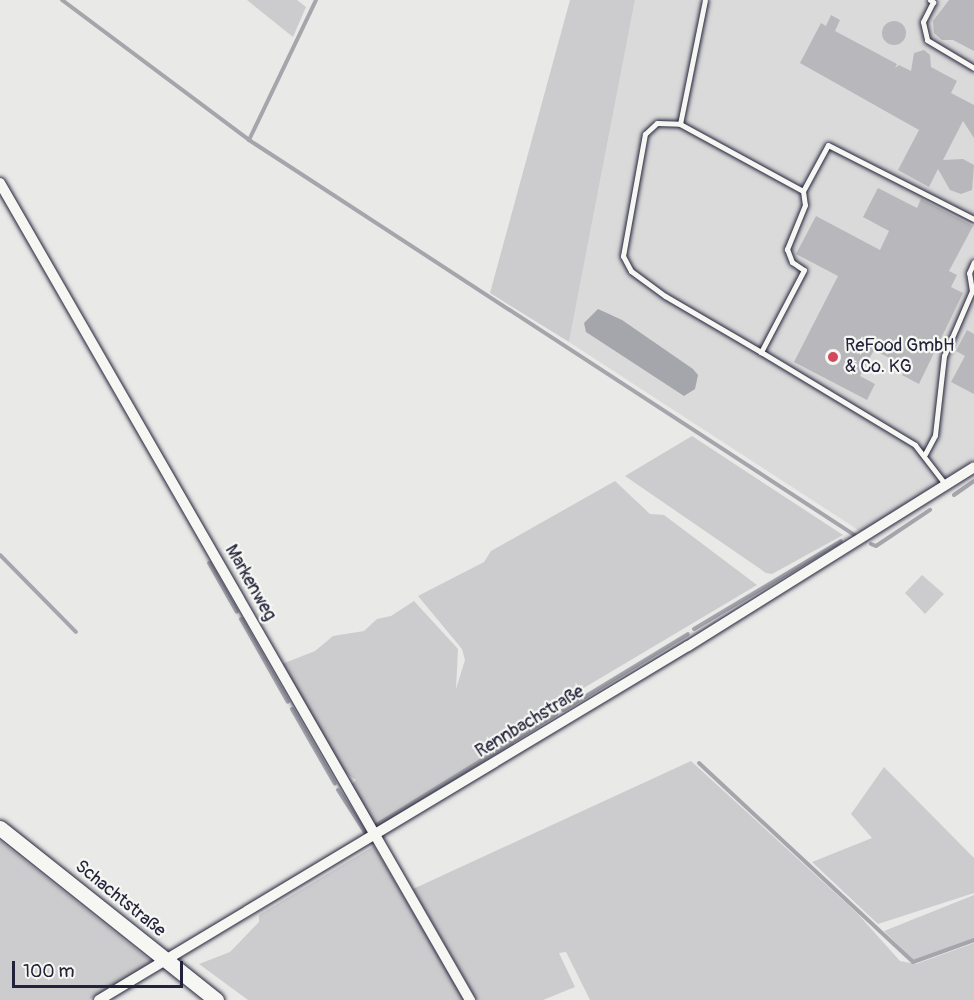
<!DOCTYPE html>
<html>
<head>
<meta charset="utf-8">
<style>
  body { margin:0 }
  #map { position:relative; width:974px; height:1000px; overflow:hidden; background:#e9e9e7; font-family:Pangolin,sans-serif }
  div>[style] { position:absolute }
  .built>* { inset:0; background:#dadada }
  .green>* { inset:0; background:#ccccce }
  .water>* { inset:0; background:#a5a5ac }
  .stream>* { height:4px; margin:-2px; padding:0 2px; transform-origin:2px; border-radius:2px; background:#a5a5ac }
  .building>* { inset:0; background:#b8b8bc }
  .round { border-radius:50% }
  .roads { filter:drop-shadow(0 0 2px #22223b) drop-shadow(0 0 2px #22223b) }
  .lane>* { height:5px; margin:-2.5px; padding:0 2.5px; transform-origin:2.5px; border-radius:2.5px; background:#f6f6f2 }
  .street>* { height:10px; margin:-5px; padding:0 5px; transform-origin:5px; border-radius:5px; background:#f6f6f2 }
  .secondary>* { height:15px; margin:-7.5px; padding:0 7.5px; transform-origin:7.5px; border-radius:7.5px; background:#f6f6f2 }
  .dots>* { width:16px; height:16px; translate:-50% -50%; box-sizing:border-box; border:3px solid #f6f6f2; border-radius:50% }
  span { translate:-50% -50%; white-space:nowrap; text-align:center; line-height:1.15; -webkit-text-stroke:4.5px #f6f6f2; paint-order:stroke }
  .poi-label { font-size:18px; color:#22223b }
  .left { translate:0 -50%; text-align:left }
  .street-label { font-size:18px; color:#22223b }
  .scale { position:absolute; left:12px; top:961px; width:171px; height:27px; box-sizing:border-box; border:3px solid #22223b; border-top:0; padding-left:8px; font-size:18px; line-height:21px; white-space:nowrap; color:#22223b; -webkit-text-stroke:4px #f6f6f2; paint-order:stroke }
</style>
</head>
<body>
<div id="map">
  <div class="built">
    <i style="clip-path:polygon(635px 0,974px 0,974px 459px,863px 533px,569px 342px)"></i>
  </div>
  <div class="green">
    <i style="clip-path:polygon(247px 0,297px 0,306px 7px,293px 37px)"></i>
    <i style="clip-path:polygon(570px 0,635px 0,569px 342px,490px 293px)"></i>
    <i style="clip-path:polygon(692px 436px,843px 535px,772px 574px,766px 573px,625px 476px)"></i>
    <i style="clip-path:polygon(615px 481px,650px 514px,664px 515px,757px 585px,508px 733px,515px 746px,376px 828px,350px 786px,356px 780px,344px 772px,282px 664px,315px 651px,333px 636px,364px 631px,377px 619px,391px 616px,414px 601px,458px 649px,456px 689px,465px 660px,462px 649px,418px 596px,484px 562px,491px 551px)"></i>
    <i style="clip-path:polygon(922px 575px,944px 594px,925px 614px,905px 593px)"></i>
    <i style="clip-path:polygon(691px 761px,857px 913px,900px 961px,916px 964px,974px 943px,974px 1000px,590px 1000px,566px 952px,559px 953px,575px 987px,543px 1000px,477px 1000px,413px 889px)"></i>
    <i style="clip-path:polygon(884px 767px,974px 858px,974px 893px,878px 924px,812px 862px,872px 838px,851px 814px)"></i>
    <i style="clip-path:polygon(0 841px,152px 962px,89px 1000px,0 1000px)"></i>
    <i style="clip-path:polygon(374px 846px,464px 1000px,248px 1000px,199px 964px,230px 952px,259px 922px,259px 915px)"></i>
    <i style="clip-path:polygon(974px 895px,974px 938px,913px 960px,884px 931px)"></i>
  </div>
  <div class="water">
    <i style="clip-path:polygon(598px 309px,622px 320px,693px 369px,698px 375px,695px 389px,684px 396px,586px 332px,584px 323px)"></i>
  </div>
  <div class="stream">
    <i style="left:62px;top:0;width:234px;rotate:36.8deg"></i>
    <i style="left:249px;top:140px;width:725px;rotate:33.12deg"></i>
    <i style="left:249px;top:140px;width:155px;rotate:-64.4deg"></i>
    <i style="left:954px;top:495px;width:24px;rotate:-35deg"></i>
    <i style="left:871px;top:544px;width:5px;rotate:22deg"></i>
    <i style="left:876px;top:546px;width:65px;rotate:-33.7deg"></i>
    <i style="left:0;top:555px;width:108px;rotate:45.4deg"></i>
    <i style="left:209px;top:563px;width:56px;rotate:60.3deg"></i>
    <i style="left:241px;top:619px;width:95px;rotate:60.5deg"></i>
    <i style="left:694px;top:629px;width:171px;rotate:-30.9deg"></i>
    <i style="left:292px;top:709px;width:86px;rotate:60.2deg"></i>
    <i style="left:563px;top:710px;width:146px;rotate:-31.3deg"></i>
    <i style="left:699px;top:763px;width:292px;rotate:42.9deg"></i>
    <i style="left:913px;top:962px;width:65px;rotate:-19.8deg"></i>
    <i style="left:338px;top:790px;width:50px;rotate:57.3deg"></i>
    <i style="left:375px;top:826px;width:213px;rotate:-31.7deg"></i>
  </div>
  <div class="building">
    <i style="clip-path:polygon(949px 0,974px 0,974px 51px,953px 40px,942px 40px,934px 33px,933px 21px)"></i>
    <i style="clip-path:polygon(831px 15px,840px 20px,835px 31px,897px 64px,895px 68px,899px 65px,911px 71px,914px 53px,924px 50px,930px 55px,931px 67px,957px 81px,951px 93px,974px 105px,974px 138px,963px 121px,943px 160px,963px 159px,974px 165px,972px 190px,961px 194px,950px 190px,938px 169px,929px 187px,898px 170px,919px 130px,800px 63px,821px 23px,826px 26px)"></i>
    <i class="round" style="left:882px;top:21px;width:24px;height:24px"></i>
    <i style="clip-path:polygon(878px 188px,917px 208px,921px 199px,973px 226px,949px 271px,957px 275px,951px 287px,963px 293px,919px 384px,902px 375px,907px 367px,874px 350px,860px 376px,875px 384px,867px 400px,794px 362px,838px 276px,796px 254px,816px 216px,880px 250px,889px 231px,863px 217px)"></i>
    <i style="clip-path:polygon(967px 330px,974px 334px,974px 394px,951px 382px,965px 356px,956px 351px)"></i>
  </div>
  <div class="roads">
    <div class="lane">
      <i style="left:930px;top:0;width:4px;rotate:34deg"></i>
      <i style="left:933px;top:2px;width:22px;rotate:117deg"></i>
      <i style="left:923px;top:22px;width:18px;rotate:77deg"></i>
      <i style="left:927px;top:40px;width:55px;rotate:30.8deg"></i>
      <i style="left:680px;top:124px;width:126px;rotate:-78.6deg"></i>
      <i style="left:803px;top:191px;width:52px;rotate:-61.5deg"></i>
      <i style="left:828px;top:145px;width:164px;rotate:26.9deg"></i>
      <i style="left:761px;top:352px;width:111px;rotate:-149.7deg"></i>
      <i style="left:665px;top:296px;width:42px;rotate:-143.7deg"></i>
      <i style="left:631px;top:271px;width:17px;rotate:-118deg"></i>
      <i style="left:623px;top:256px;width:124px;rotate:-79.8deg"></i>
      <i style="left:645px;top:134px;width:16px;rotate:-43deg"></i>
      <i style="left:657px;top:123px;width:23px;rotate:2deg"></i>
      <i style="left:680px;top:124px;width:140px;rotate:28.6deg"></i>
      <i style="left:803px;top:191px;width:14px;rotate:82deg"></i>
      <i style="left:805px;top:205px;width:48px;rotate:112.2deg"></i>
      <i style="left:787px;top:249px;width:14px;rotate:69deg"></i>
      <i style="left:792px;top:262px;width:14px;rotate:34deg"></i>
      <i style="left:804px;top:270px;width:93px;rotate:117.7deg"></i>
      <i style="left:761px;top:352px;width:180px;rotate:31.1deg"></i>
      <i style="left:915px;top:445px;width:49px;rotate:52.4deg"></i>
      <i style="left:925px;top:454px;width:21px;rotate:-62deg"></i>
      <i style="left:935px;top:435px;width:80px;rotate:-83.5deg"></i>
      <i style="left:944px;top:356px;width:71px;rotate:-66.7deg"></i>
      <i style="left:972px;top:291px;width:18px;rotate:-99deg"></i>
      <i style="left:969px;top:273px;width:12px;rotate:-66deg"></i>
    </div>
    <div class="street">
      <i style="left:0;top:183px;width:943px;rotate:60.09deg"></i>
      <i style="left:99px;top:1000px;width:687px;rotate:-31.01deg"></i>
      <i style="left:688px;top:646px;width:337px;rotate:-32deg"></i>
    </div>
    <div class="secondary">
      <i style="left:0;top:828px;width:276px;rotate:38.5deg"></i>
    </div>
  </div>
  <div class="dots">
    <i style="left:833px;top:357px;background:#d1495b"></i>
  </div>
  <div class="poi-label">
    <span class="left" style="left:845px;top:357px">ReFood GmbH<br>&amp; Co. KG</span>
  </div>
  <div class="street-label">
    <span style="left:250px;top:583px;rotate:60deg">Markenweg</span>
    <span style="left:530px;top:722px;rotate:-31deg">Rennbachstraße</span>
    <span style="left:120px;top:899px;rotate:39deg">Schachtstraße</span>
  </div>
  <div class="scale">100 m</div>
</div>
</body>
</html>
